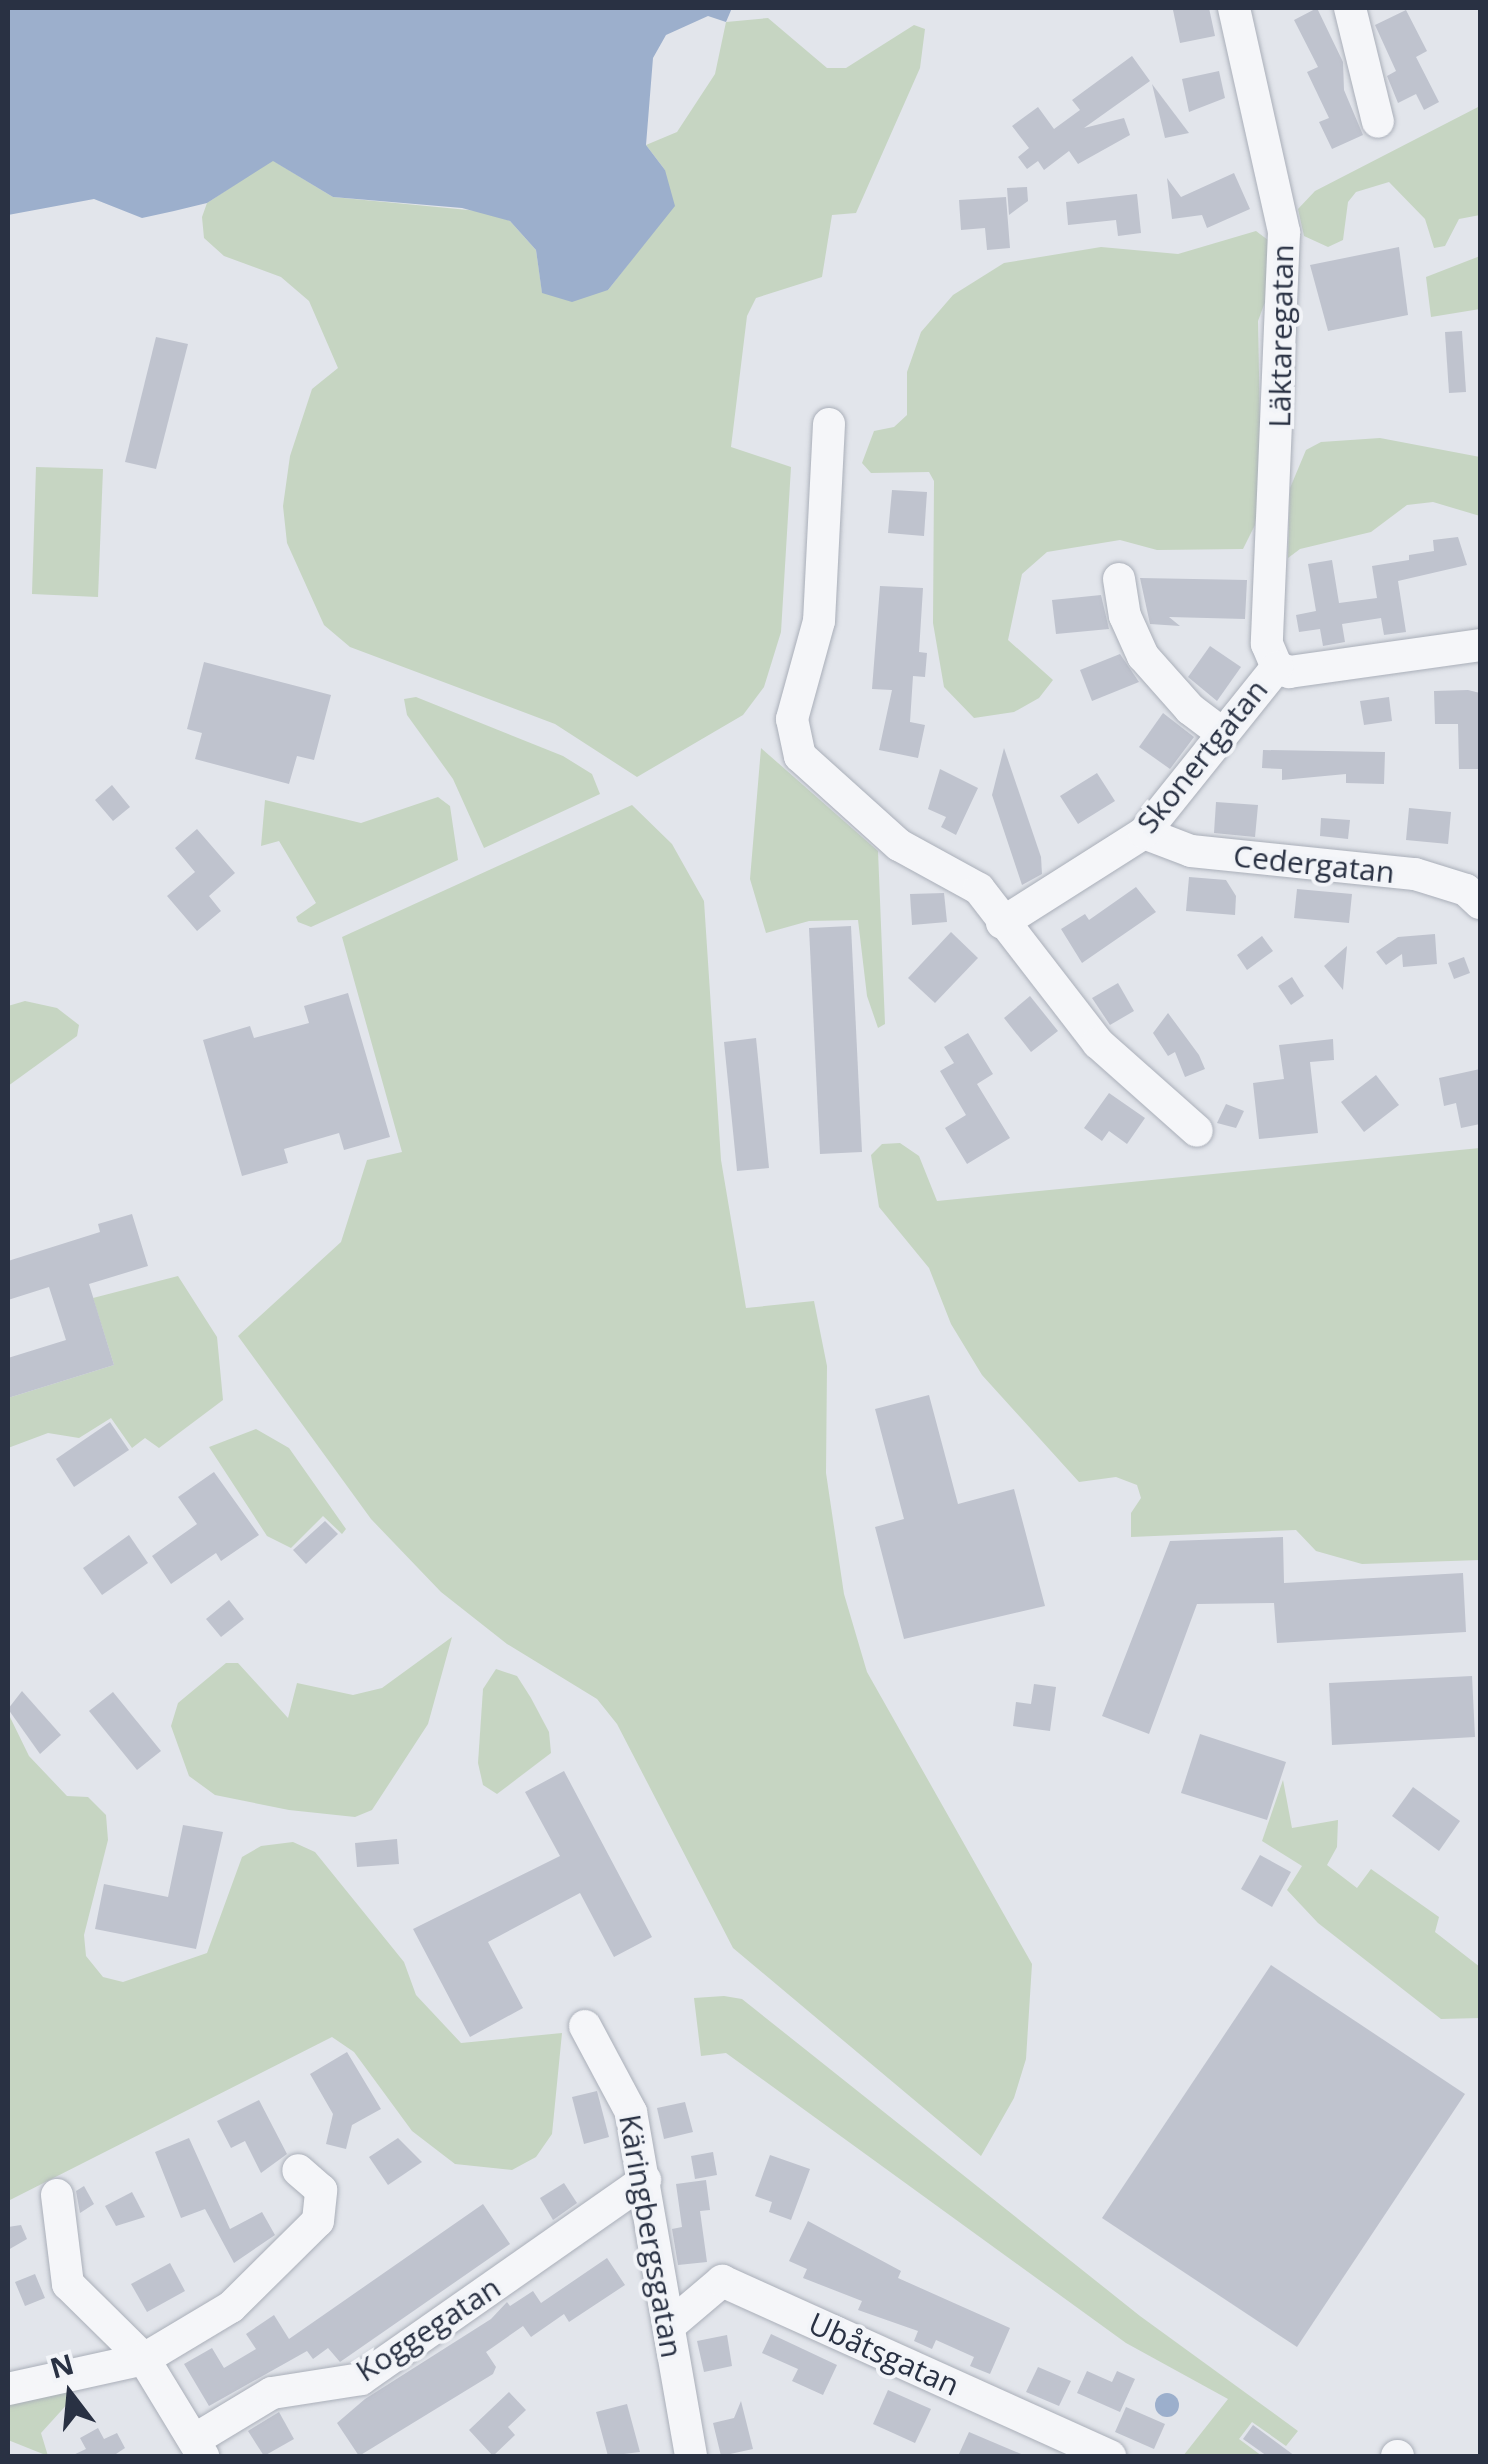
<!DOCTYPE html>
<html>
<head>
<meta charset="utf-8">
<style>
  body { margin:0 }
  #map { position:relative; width:1488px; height:2464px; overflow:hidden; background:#e2e5eb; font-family:"Open Sans",sans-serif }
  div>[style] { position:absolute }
  .green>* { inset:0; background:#c6d5c2 }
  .water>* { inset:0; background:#9cafcc }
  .round { border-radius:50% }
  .building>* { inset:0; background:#bfc3ce }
  .roads { filter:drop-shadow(0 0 2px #aaafb9) drop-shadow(0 0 2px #aaafb9) }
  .minor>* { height:32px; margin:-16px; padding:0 16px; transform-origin:16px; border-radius:16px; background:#f5f6f9 }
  span { translate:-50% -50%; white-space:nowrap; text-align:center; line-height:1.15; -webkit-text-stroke:8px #f2f4f8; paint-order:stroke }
  .street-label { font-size:30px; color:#293143 }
  .frame { position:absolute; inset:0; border:10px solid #293143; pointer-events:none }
  .north { position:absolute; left:20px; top:2344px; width:100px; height:100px; -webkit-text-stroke:8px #f2f4f8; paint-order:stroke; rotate:344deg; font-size:28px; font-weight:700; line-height:40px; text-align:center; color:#293143 }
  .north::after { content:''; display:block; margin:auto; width:35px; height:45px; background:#293143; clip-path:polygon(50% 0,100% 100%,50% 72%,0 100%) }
</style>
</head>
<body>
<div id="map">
  <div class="green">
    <i style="clip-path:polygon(768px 18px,827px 68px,846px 68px,914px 25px,925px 29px,920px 68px,856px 213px,832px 215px,822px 277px,756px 298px,747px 316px,731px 447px,791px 467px,781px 632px,764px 687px,743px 715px,637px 777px,555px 724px,350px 647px,324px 625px,287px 543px,283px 506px,290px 456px,312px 389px,338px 368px,309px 301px,281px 277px,224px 256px,204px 238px,202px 217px,207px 203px,272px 160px,333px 197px,489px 212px,510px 221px,536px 250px,542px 292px,608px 290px,629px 263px,665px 170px,646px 145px,677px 132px,715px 74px,726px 22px)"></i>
    <i style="clip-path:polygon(1480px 106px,1480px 215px,1459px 219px,1445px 246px,1434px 248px,1425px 219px,1389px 182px,1356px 192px,1348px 202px,1343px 240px,1328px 247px,1304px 236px,1298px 209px,1315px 191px)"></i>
    <i style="clip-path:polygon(1256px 231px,1268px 240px,1269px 291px,1258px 321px,1261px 479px,1255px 525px,1243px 549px,1157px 550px,1120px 540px,1047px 552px,1022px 574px,1008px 640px,1053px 680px,1039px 698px,1014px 712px,974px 718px,944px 687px,933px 623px,934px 481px,929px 472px,871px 473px,862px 463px,874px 431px,894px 427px,907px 415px,907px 372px,921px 332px,953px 295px,1004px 263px,1101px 247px,1178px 254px)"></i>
    <i style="clip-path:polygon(1480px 256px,1480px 309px,1431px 317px,1426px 277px)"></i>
    <i style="clip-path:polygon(1380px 438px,1480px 457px,1480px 516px,1433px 502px,1407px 505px,1371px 532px,1300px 549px,1288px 558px,1290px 488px,1306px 450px,1321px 442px)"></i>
    <i style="clip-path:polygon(36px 467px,103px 469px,98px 597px,32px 594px)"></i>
    <i style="clip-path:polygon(416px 697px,563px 756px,592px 774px,600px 794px,484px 848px,453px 779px,407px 715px,404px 699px)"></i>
    <i style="clip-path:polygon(761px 748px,878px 851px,885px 1024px,878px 1028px,867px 996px,858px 920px,809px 921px,766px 933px,750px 879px)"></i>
    <i style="clip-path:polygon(438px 797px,450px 806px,458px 860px,311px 927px,298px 922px,296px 917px,316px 903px,279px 841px,261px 846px,265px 800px,361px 823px)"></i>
    <i style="clip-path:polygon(632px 805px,672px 844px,704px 901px,721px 1160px,746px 1308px,814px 1301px,827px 1366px,826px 1473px,844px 1594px,867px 1672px,1032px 1964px,1026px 2059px,1014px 2098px,981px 2156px,733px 1948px,617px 1724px,597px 1699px,507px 1644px,441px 1592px,371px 1519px,238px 1336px,341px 1242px,367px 1160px,402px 1152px,342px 937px)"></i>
    <i style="clip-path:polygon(25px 1001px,57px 1008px,79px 1025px,77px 1036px,8px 1086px,8px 1006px)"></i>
    <i style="clip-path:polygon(900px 1143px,919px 1156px,937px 1201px,1480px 1148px,1480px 1560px,1362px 1564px,1316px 1551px,1296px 1530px,1131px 1537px,1131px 1513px,1141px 1498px,1137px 1485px,1116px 1477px,1079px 1482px,982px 1375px,951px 1324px,929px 1268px,879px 1207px,871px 1155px,882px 1144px)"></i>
    <i style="clip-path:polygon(178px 1276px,217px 1337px,223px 1400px,159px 1448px,145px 1438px,132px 1448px,111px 1418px,79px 1438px,48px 1433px,8px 1448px,8px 1398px,114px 1365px,93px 1298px)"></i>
    <i style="clip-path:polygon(256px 1429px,289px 1448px,346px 1529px,342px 1534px,323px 1516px,291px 1548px,267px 1536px,209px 1447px)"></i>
    <i style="clip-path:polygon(452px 1637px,428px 1724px,372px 1810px,355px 1817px,289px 1810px,215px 1795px,189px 1776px,171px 1726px,178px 1703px,226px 1663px,238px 1663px,288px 1718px,297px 1683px,353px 1695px,382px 1688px)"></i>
    <i style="clip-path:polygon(496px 1669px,517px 1676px,531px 1698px,549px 1732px,551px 1753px,497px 1794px,483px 1785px,478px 1763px,483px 1689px)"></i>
    <i style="clip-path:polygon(8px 1713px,29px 1756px,67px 1796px,88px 1797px,106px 1815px,108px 1840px,84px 1935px,86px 1956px,103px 1977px,123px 1982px,207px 1953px,242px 1857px,261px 1846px,293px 1842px,315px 1852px,404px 1962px,416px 1995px,461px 2043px,562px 2033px,552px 2134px,536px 2157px,512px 2170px,455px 2164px,412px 2131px,354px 2052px,332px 2037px,8px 2201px)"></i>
    <i style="clip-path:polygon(1283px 1780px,1292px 1828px,1338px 1820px,1337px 1847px,1327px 1865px,1357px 1888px,1371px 1869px,1439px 1917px,1435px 1932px,1480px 1967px,1480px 2018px,1441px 2019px,1318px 1923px,1287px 1890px,1302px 1866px,1262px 1841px)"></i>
    <i style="clip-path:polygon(724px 1996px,742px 1999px,1140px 2316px,1298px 2431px,1286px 2446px,1252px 2422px,1239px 2439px,1262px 2456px,1183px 2456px,1228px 2399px,1126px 2343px,726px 2053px,701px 2056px,694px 1998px)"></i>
    <i style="clip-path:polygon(71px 2389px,71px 2400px,41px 2433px,48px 2456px,8px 2440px,8px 2401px)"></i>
  </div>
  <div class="water">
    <i style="clip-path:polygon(8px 8px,732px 8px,726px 22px,708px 16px,666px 35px,653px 58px,646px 145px,665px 170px,675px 206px,608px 290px,572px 302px,542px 293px,536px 250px,510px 221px,462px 208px,333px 197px,273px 161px,207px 203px,174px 211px,142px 218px,94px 199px,8px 215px)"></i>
    <i class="round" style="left:1155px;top:2393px;width:24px;height:24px"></i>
  </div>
  <div class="building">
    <i style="clip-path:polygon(1209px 8px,1215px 36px,1180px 43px,1173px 10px)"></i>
    <i style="clip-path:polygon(1317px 8px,1343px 62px,1344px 90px,1363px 135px,1332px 149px,1319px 122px,1329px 118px,1307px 72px,1318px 67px,1294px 20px)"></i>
    <i style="clip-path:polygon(1406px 10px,1427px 51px,1416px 57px,1439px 102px,1424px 110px,1416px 94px,1398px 103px,1387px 76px,1396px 71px,1375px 25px)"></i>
    <i style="clip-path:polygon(1132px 56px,1150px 81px,1084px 128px,1124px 118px,1130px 135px,1078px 164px,1069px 151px,1044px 170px,1038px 161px,1027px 169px,1018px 157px,1029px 148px,1012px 126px,1038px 107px,1054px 129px,1080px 110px,1072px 100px)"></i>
    <i style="clip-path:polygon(1219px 71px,1225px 98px,1189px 112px,1182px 79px)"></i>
    <i style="clip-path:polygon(1152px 84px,1189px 133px,1165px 138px)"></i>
    <i style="clip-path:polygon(1234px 173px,1250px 209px,1207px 228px,1202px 215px,1172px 219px,1167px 178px,1181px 197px)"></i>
    <i style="clip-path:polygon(1027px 187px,1028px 201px,1009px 215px,1007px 188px)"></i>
    <i style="clip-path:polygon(1137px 194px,1141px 233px,1118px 236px,1116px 220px,1068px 225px,1066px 202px)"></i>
    <i style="clip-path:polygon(1006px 197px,1010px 248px,987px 250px,985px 228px,961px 230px,959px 200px)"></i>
    <i style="clip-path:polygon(1399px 247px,1408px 315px,1328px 331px,1310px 265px)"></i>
    <i style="clip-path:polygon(1462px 331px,1466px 392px,1449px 393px,1445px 332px)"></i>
    <i style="clip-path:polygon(156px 337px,188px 344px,156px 469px,125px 462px)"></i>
    <i style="clip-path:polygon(892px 490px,927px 492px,924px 536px,888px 533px)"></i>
    <i style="clip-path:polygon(1458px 537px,1467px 565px,1398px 581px,1406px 632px,1384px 635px,1381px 618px,1342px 624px,1345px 642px,1323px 646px,1320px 629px,1299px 632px,1296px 615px,1316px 611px,1308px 564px,1332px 560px,1339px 603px,1377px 598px,1372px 566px,1409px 560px,1409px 555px,1434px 551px,1433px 540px)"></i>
    <i style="clip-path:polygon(1140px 578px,1247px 580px,1245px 619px,1169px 617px,1180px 626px,1150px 624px)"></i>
    <i style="clip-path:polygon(880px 586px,923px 588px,919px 652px,927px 653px,925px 677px,913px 676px,910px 722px,925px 725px,918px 758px,879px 750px,892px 690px,872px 689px)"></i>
    <i style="clip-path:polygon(1101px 595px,1109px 629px,1056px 634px,1052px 600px)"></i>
    <i style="clip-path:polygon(1210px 646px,1241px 667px,1217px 701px,1188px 677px)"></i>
    <i style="clip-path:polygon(1120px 654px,1139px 682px,1092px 701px,1080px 670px)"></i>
    <i style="clip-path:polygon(204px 662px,331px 695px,314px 760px,297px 756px,289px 784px,195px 759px,202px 733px,187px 729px)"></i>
    <i style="clip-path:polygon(1468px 690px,1480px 693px,1480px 769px,1459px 769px,1458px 724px,1435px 724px,1434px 691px)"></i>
    <i style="clip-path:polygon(1389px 697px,1392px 721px,1364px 725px,1360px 701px)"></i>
    <i style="clip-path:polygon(1163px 713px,1194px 737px,1170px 769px,1139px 747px)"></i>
    <i style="clip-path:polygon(1004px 748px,1041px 857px,1042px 874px,1022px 885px,992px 795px)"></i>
    <i style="clip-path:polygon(1263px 750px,1385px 752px,1384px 784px,1346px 783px,1346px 774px,1282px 780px,1282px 769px,1262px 768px)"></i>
    <i style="clip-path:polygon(940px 769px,978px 788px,956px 835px,941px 827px,946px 817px,928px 809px)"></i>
    <i style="clip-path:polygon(1097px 773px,1115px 801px,1078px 824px,1060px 796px)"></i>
    <i style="clip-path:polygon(112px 785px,130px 807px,113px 821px,95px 800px)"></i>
    <i style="clip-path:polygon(1216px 802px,1258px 805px,1255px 837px,1214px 833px)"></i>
    <i style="clip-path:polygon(1409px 808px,1451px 812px,1448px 844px,1406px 840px)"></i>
    <i style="clip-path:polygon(1321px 818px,1350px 820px,1348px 839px,1320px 836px)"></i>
    <i style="clip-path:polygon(197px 829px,235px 873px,209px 896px,221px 911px,197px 931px,167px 896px,195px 872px,175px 848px)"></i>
    <i style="clip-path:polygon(1189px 877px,1226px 880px,1236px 896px,1235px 915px,1186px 911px)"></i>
    <i style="clip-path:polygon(1136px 887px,1156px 912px,1082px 963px,1061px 929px,1085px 914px,1089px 920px)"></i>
    <i style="clip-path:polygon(1297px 889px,1352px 894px,1349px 923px,1294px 918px)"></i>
    <i style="clip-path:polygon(944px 893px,947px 922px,912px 925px,910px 894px)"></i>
    <i style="clip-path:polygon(851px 926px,862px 1152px,820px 1154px,809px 928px)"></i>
    <i style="clip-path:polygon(951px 932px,978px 958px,935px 1003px,908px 978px)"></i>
    <i style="clip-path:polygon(1435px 934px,1437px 964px,1403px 967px,1402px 954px,1386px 965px,1376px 952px,1398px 937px)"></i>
    <i style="clip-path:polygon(1262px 936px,1273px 951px,1247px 970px,1237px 955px)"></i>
    <i style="clip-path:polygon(1347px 946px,1343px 990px,1324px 966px)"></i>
    <i style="clip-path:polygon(1464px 957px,1470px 973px,1454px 979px,1448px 963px)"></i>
    <i style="clip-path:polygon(1292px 977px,1304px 996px,1291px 1005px,1278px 986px)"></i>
    <i style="clip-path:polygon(1118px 983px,1134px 1011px,1110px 1025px,1092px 998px)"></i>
    <i style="clip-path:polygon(348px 993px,390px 1137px,344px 1150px,339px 1133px,284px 1149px,288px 1163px,242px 1176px,203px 1040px,250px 1026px,254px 1038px,309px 1023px,304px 1006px)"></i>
    <i style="clip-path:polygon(1030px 996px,1058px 1031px,1031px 1052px,1004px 1018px)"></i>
    <i style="clip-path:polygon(1168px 1013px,1199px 1055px,1205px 1069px,1185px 1077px,1175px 1052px,1168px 1056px,1153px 1033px)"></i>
    <i style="clip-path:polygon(968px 1033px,993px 1074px,977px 1084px,1010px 1138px,967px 1164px,945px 1128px,966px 1115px,940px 1071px,954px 1063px,944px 1047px)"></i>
    <i style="clip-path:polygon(756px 1038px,769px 1168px,737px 1171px,724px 1042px)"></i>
    <i style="clip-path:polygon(1333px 1039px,1334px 1060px,1310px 1062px,1318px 1133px,1259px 1139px,1253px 1083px,1284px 1079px,1279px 1045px)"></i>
    <i style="clip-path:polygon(1480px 1069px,1480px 1124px,1461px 1128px,1456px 1103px,1444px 1106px,1439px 1078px)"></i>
    <i style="clip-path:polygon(1376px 1075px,1399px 1105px,1364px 1132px,1341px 1102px)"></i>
    <i style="clip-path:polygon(1109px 1093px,1145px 1118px,1127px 1144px,1109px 1131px,1102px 1141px,1084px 1128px)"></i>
    <i style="clip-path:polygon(1226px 1104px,1244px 1111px,1236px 1128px,1217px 1123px)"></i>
    <i style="clip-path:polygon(132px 1214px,148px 1266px,89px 1284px,114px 1365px,8px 1398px,8px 1358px,66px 1340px,49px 1287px,8px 1300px,8px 1261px,100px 1232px,98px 1224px)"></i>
    <i style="clip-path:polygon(929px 1395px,958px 1504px,1014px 1489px,1045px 1606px,904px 1639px,875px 1527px,904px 1519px,875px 1409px)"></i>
    <i style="clip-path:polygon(110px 1422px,129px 1450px,74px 1487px,56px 1459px)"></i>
    <i style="clip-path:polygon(214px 1472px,259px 1535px,221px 1561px,216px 1553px,171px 1584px,152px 1556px,197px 1524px,178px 1497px)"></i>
    <i style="clip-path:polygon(325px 1521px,338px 1534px,306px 1564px,293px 1550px)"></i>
    <i style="clip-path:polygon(129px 1535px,148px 1563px,102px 1595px,83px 1568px)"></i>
    <i style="clip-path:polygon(1283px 1537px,1284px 1583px,1463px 1573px,1466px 1632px,1277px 1643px,1274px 1603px,1197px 1604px,1149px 1734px,1102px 1716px,1170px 1541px)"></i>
    <i style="clip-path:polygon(229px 1600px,244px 1619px,221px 1637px,206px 1619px)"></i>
    <i style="clip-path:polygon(1472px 1676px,1475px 1737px,1332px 1745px,1329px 1683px)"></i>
    <i style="clip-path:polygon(1034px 1684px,1056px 1687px,1050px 1731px,1013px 1726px,1016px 1702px,1031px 1704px)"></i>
    <i style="clip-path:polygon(22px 1691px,61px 1735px,40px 1754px,8px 1709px)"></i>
    <i style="clip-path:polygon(113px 1692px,161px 1751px,137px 1770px,89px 1711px)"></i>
    <i style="clip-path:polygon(1200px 1734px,1286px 1762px,1267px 1820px,1181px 1793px)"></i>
    <i style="clip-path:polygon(564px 1771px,652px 1937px,614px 1957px,580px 1893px,488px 1942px,523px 2008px,470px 2037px,413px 1929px,560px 1856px,525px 1792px)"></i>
    <i style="clip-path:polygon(1413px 1787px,1460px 1821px,1439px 1851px,1392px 1816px)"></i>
    <i style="clip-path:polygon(183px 1825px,223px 1832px,196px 1949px,95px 1929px,104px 1884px,168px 1897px)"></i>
    <i style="clip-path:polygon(397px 1839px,399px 1864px,357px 1867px,355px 1843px)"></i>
    <i style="clip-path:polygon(1260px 1855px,1291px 1872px,1272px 1907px,1241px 1889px)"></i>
    <i style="clip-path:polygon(1271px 1965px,1465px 2094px,1297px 2347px,1102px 2218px)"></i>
    <i style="clip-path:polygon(347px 2052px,381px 2109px,352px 2125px,346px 2149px,326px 2144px,333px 2114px,310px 2074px)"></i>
    <i style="clip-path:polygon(597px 2091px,609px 2137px,584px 2144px,572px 2097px)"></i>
    <i style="clip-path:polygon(259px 2100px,287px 2154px,261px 2173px,245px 2141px,231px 2148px,217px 2121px)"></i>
    <i style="clip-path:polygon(685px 2102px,693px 2132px,664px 2139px,657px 2108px)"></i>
    <i style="clip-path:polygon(189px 2138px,230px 2229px,262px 2212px,275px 2235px,234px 2263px,205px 2209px,181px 2218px,155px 2152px)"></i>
    <i style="clip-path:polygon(398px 2138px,422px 2162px,388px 2185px,369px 2157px)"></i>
    <i style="clip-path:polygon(713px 2152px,717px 2175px,695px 2179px,691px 2156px)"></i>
    <i style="clip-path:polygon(770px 2155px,810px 2169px,791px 2220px,769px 2212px,772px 2202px,755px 2196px)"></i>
    <i style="clip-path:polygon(706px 2180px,710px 2210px,700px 2211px,707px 2262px,678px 2265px,672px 2229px,682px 2227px,676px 2184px)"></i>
    <i style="clip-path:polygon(564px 2183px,577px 2203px,553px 2220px,540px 2198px)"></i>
    <i style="clip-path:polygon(84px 2186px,94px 2204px,80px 2213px,76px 2191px)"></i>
    <i style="clip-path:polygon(132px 2192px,145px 2217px,116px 2226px,105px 2206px)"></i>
    <i style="clip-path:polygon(483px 2204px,510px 2244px,340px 2362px,328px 2348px,313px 2359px,307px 2351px,209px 2406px,184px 2364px,212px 2348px,224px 2368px,256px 2349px,246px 2334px,274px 2315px,289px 2339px)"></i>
    <i style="clip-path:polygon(808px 2221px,901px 2271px,898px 2278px,1010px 2328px,990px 2374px,970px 2366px,974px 2357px,936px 2340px,932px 2349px,914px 2341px,918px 2331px,858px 2310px,862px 2301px,803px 2278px,807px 2269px,789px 2261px)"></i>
    <i style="clip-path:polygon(21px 2225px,27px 2239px,8px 2250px,8px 2227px)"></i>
    <i style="clip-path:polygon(607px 2258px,625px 2285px,569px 2322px,564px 2314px,531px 2337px,523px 2326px,486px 2352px,496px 2367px,493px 2374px,359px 2456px,337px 2423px,365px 2399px,491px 2319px,507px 2302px,510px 2306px,533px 2291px,541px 2303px)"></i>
    <i style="clip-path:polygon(170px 2263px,185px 2291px,147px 2312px,131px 2284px)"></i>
    <i style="clip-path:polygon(35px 2274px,45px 2298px,25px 2306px,15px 2282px)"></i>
    <i style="clip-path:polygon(771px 2334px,837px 2365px,823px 2395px,792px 2381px,798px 2369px,762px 2353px)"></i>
    <i style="clip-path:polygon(727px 2335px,732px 2366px,704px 2372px,697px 2341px)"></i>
    <i style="clip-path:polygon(1038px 2367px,1071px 2381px,1059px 2406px,1026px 2392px)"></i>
    <i style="clip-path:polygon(1087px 2371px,1112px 2382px,1117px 2371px,1135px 2379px,1120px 2412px,1077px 2393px)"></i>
    <i style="clip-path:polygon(888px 2390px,931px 2409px,915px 2443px,873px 2424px)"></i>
    <i style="clip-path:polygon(509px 2392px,526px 2410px,508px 2427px,515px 2435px,493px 2456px,469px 2430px)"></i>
    <i style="clip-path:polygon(741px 2401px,753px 2449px,721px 2456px,713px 2423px,734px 2418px)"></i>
    <i style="clip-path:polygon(627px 2404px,640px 2452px,608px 2456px,596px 2412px)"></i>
    <i style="clip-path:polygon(1126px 2407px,1165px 2424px,1154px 2449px,1115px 2432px)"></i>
    <i style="clip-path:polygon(279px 2412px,294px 2439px,264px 2456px,248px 2431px)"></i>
    <i style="clip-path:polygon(1253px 2425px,1295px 2456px,1267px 2456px,1243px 2439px)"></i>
    <i style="clip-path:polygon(98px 2428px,104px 2439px,117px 2433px,125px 2448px,113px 2456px,71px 2456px,86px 2449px,80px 2438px)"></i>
    <i style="clip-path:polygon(969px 2432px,1026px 2456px,958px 2456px)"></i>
  </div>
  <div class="roads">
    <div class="minor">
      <i style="left:1234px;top:8px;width:230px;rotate:77.4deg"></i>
      <i style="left:1284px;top:232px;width:412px;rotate:92.4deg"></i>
      <i style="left:1267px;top:644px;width:25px;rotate:67deg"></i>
      <i style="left:1350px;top:8px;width:117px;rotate:76.2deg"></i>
      <i style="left:829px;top:424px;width:197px;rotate:92.9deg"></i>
      <i style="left:819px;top:621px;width:102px;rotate:105.4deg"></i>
      <i style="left:792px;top:719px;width:38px;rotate:78deg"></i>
      <i style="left:800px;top:756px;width:133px;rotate:42deg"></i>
      <i style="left:899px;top:845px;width:91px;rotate:28.8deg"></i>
      <i style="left:979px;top:889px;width:195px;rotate:52.3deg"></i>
      <i style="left:1098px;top:1043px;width:132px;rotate:41.6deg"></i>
      <i style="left:1119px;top:579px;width:37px;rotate:81deg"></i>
      <i style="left:1125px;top:616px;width:44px;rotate:65.8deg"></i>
      <i style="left:1143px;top:656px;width:71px;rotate:48.4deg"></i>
      <i style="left:1190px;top:709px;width:39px;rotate:37deg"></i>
      <i style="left:1277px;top:667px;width:13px;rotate:23deg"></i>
      <i style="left:1289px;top:672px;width:193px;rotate:-8deg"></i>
      <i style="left:1144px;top:833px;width:50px;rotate:21deg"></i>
      <i style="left:1191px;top:851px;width:225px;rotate:5.9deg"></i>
      <i style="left:1415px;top:874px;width:53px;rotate:17.4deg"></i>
      <i style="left:1466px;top:890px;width:19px;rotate:43deg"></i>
      <i style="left:1002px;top:923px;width:168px;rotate:-32.4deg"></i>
      <i style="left:1144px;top:833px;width:213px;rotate:-51.3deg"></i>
      <i style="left:585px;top:2026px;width:98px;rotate:61.9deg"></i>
      <i style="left:631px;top:2112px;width:349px;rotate:80.1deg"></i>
      <i style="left:57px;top:2195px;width:90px;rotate:83deg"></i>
      <i style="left:68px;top:2284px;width:107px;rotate:44.6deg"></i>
      <i style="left:144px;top:2359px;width:114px;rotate:58.7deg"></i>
      <i style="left:669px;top:2326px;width:70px;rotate:-40.3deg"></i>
      <i style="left:722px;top:2281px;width:426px;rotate:24.3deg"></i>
      <i style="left:8px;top:2389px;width:139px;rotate:-12.4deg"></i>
      <i style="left:144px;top:2359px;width:101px;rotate:-30.9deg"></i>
      <i style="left:231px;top:2307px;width:122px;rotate:-44.7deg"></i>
      <i style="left:318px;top:2221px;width:31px;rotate:-84deg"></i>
      <i style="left:321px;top:2190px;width:30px;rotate:-139deg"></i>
      <i style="left:194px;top:2440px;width:91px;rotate:-31.1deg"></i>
      <i style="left:272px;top:2393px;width:90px;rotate:-8.9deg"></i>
      <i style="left:361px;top:2379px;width:347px;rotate:-35deg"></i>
      <i style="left:1397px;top:2456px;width:1px"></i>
    </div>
  </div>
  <div class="street-label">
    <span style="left:1281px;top:336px;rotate:-89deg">Läktaregatan</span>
    <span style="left:1202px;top:756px;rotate:-51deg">Skonertgatan</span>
    <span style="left:1314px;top:864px;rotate:6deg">Cedergatan</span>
    <span style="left:651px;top:2236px;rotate:80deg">Käringbergsgatan</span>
    <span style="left:428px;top:2329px;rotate:-33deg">Koggegatan</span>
    <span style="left:884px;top:2354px;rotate:24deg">Ubåtsgatan</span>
  </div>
  <div class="frame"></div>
  <div class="north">N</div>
</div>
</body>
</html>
